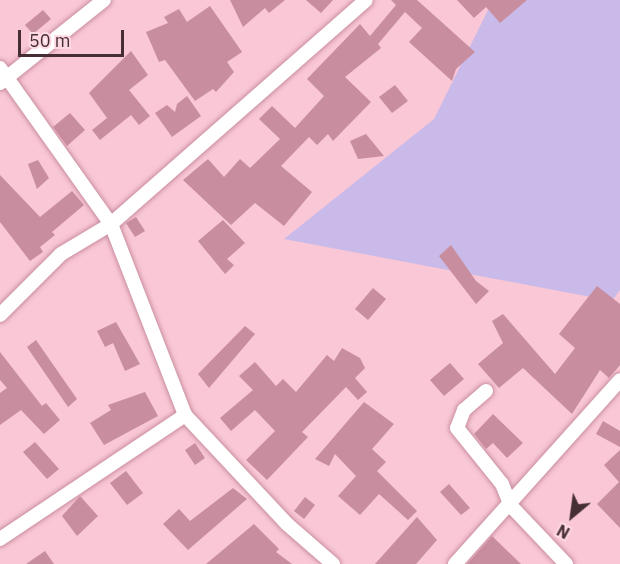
<!DOCTYPE html>
<html>
<head>
<meta charset="utf-8">
<style>
  body { margin:0 }
  #map { position:relative; width:620px; height:564px; overflow:hidden; background:#f9c7d5; font-family:"IBM Plex Sans",sans-serif }
  div>[style] { position:absolute }
  .green>* { inset:0; background:#cabaea }
  .building>* { inset:0; background:#c88d9e }
  .roads { filter:drop-shadow(0 0 2px #c98e9f) drop-shadow(0 0 2px #c98e9f) }
  .minor>* { height:14px; margin:-7px; padding:0 7px; transform-origin:7px; border-radius:7px; background:#fff }
  span { translate:-50% -50%; white-space:nowrap; text-align:center; line-height:1.15; -webkit-text-stroke:5px #ffd8e3; paint-order:stroke }
  .north { position:absolute; left:542px; top:486px; width:60px; height:60px; -webkit-text-stroke:4px #ffd8e3; paint-order:stroke; rotate:209deg; font-size:16px; font-weight:700; line-height:24px; text-align:center; color:#462e35 }
  .north::after { content:''; display:block; margin:auto; width:21px; height:27px; background:#462e35; clip-path:polygon(50% 0,100% 100%,50% 72%,0 100%) }
  .scale { position:absolute; left:18px; top:30px; width:106px; height:27px; box-sizing:border-box; border:3px solid #462e35; border-top:0; padding-left:8px; font-size:18px; line-height:21px; white-space:nowrap; color:#462e35; -webkit-text-stroke:4px #ffd8e3; paint-order:stroke }
</style>
</head>
<body>
<div id="map">
  <div class="green">
    <i style="clip-path:polygon(493px 0,620px 0,620px 290px,612px 301px,284px 239px,434px 119px)"></i>
  </div>
  <div class="building">
    <i style="clip-path:polygon(230px 0,285px 0,269px 13px,265px 8px,243px 27px)"></i>
    <i style="clip-path:polygon(306px 0,333px 0,321px 13px)"></i>
    <i style="clip-path:polygon(391px 0,417px 0,475px 52px,456px 69px,452px 81px,409px 42px,422px 28px,405px 12px,378px 44px,381px 48px,345px 77px,371px 102px,333px 141px,328px 134px,317px 145px,309px 137px,281px 166px,312px 192px,284px 226px,255px 203px,231px 225px,183px 180px,208px 159px,224px 177px,240px 159px,250px 168px,280px 139px,259px 119px,272px 106px,295px 128px,324px 96px,307px 79px,360px 24px,370px 36px,396px 5px)"></i>
    <i style="clip-path:polygon(457px 0,527px 0,500px 23px,486px 7px,474px 18px)"></i>
    <i style="clip-path:polygon(210px 6px,242px 52px,227px 62px,234px 72px,216px 92px,213px 89px,195px 101px,165px 60px,159px 62px,146px 32px,168px 23px,164px 17px,179px 9px,187px 22px)"></i>
    <i style="clip-path:polygon(43px 10px,51px 19px,33px 34px,25px 25px)"></i>
    <i style="clip-path:polygon(131px 51px,148px 75px,129px 90px,150px 116px,139px 125px,131px 115px,100px 140px,92px 130px,107px 118px,89px 93px)"></i>
    <i style="clip-path:polygon(395px 85px,408px 101px,392px 113px,379px 97px)"></i>
    <i style="clip-path:polygon(187px 96px,201px 116px,172px 137px,155px 113px,167px 105px,175px 112px,177px 104px)"></i>
    <i style="clip-path:polygon(70px 113px,85px 130px,67px 146px,53px 127px)"></i>
    <i style="clip-path:polygon(366px 134px,384px 156px,358px 159px,350px 141px)"></i>
    <i style="clip-path:polygon(38px 160px,49px 178px,37px 189px,28px 164px)"></i>
    <i style="clip-path:polygon(0 175px,40px 217px,72px 191px,84px 205px,52px 232px,55px 235px,40px 247px,43px 252px,30px 261px,0 222px)"></i>
    <i style="clip-path:polygon(136px 217px,145px 231px,135px 237px,126px 223px)"></i>
    <i style="clip-path:polygon(223px 220px,245px 243px,227px 259px,234px 265px,225px 274px,198px 241px)"></i>
    <i style="clip-path:polygon(451px 245px,476px 281px,489px 291px,476px 304px,439px 256px)"></i>
    <i style="clip-path:polygon(597px 286px,620px 304px,620px 365px,609px 378px,600px 370px,572px 414px,523px 368px,499px 388px,478px 364px,503px 343px,492px 321px,503px 314px,555px 374px,575px 348px,559px 334px)"></i>
    <i style="clip-path:polygon(373px 288px,386px 299px,368px 320px,355px 309px)"></i>
    <i style="clip-path:polygon(116px 322px,140px 364px,125px 371px,113px 343px,105px 347px,97px 331px)"></i>
    <i style="clip-path:polygon(245px 326px,255px 334px,209px 388px,198px 374px)"></i>
    <i style="clip-path:polygon(36px 340px,77px 399px,68px 407px,27px 347px)"></i>
    <i style="clip-path:polygon(342px 348px,360px 358px,365px 368px,355px 378px,367px 392px,358px 400px,346px 387px,302px 432px,308px 437px,267px 480px,246px 460px,275px 431px,255px 410px,231px 431px,220px 418px,253px 390px,239px 376px,255px 362px,276px 386px,283px 379px,296px 392px,327px 355px,334px 361px)"></i>
    <i style="clip-path:polygon(0 352px,42px 406px,46px 403px,60px 420px,44px 434px,21px 410px,0 425px,0 393px,7px 388px,0 380px)"></i>
    <i style="clip-path:polygon(450px 363px,464px 379px,444px 396px,430px 380px)"></i>
    <i style="clip-path:polygon(145px 392px,158px 416px,104px 445px,90px 423px,111px 410px,108px 405px)"></i>
    <i style="clip-path:polygon(364px 402px,394px 424px,372px 449px,386px 462px,377px 471px,417px 511px,408px 520px,379px 494px,360px 515px,338px 496px,356px 476px,335px 454px,329px 466px,315px 459px)"></i>
    <i style="clip-path:polygon(493px 414px,523px 443px,507px 458px,493px 443px,486px 449px,474px 434px)"></i>
    <i style="clip-path:polygon(603px 421px,620px 431px,620px 447px,596px 434px)"></i>
    <i style="clip-path:polygon(35px 442px,59px 469px,47px 479px,23px 452px)"></i>
    <i style="clip-path:polygon(195px 443px,205px 458px,195px 465px,185px 450px)"></i>
    <i style="clip-path:polygon(620px 450px,620px 528px,597px 504px,619px 482px,604px 465px)"></i>
    <i style="clip-path:polygon(126px 471px,143px 493px,127px 505px,110px 483px)"></i>
    <i style="clip-path:polygon(449px 484px,470px 508px,461px 515px,440px 492px)"></i>
    <i style="clip-path:polygon(233px 488px,247px 499px,188px 550px,163px 524px,179px 509px,190px 521px)"></i>
    <i style="clip-path:polygon(80px 496px,98px 516px,77px 536px,62px 516px)"></i>
    <i style="clip-path:polygon(305px 497px,315px 505px,304px 519px,294px 511px)"></i>
    <i style="clip-path:polygon(417px 517px,437px 540px,416px 564px,375px 564px)"></i>
    <i style="clip-path:polygon(254px 524px,279px 549px,276px 552px,292px 564px,206px 564px)"></i>
    <i style="clip-path:polygon(492px 536px,521px 564px,467px 564px)"></i>
    <i style="clip-path:polygon(45px 551px,54px 564px,26px 564px)"></i>
  </div>
  <div class="roads">
    <div class="minor">
      <i style="left:0;top:68px;width:191px;rotate:54.6deg"></i>
      <i style="left:111px;top:224px;width:205px;rotate:68.8deg"></i>
      <i style="left:185px;top:415px;width:149px;rotate:46.9deg"></i>
      <i style="left:287px;top:524px;width:61px;rotate:41deg"></i>
      <i style="left:0;top:83px;width:133px;rotate:-38.6deg"></i>
      <i style="left:0;top:315px;width:86px;rotate:-45deg"></i>
      <i style="left:61px;top:254px;width:58px;rotate:-31deg"></i>
      <i style="left:111px;top:224px;width:339px;rotate:-41.3deg"></i>
      <i style="left:486px;top:391px;width:29px;rotate:139deg"></i>
      <i style="left:464px;top:410px;width:19px;rotate:111deg"></i>
      <i style="left:457px;top:428px;width:72px;rotate:51.2deg"></i>
      <i style="left:502px;top:484px;width:24px;rotate:68deg"></i>
      <i style="left:511px;top:506px;width:80px;rotate:46.5deg"></i>
      <i style="left:0;top:539px;width:223px;rotate:-33.8deg"></i>
      <i style="left:455px;top:564px;width:247px;rotate:-48.1deg"></i>
    </div>
  </div>
  <div class="north">N</div>
  <div class="scale">50 m</div>
</div>
</body>
</html>
